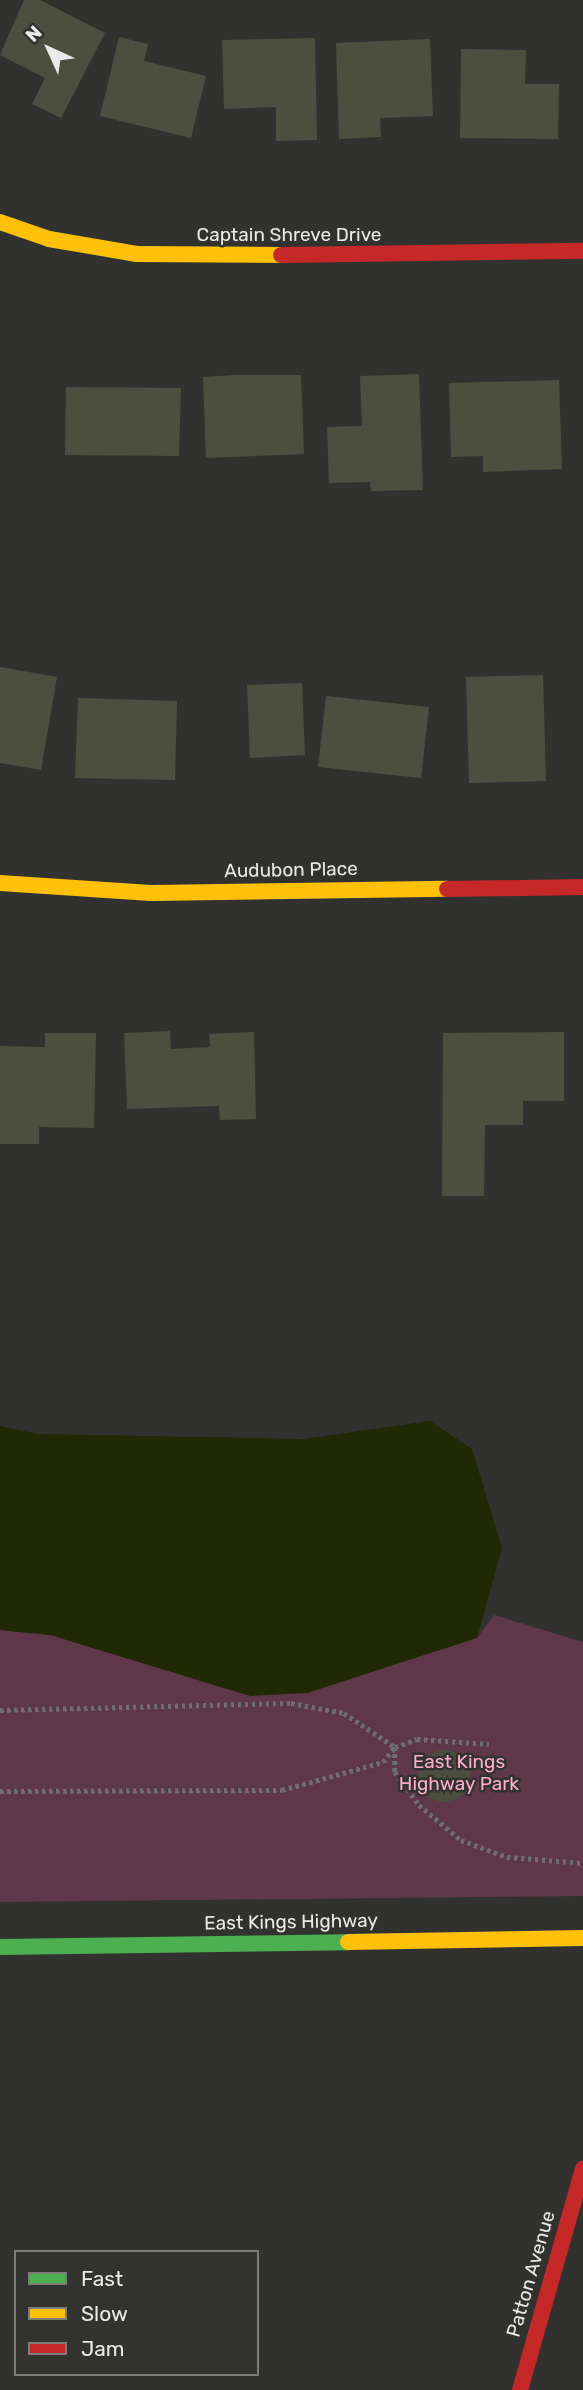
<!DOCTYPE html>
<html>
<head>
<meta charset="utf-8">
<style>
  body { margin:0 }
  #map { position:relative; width:583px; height:2390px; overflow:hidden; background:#313230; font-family:Rubik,sans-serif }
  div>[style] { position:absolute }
  .green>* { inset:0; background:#5e3849 }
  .water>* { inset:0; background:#212804 }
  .building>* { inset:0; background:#4c4f40 }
  .round { border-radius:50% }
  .path>* { height:4.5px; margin-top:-2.25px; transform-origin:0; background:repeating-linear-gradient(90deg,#6d6e6d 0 3.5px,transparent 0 7px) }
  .fast>* { height:16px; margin:-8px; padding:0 8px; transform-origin:8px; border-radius:8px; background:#4caf50 }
  .slow>* { height:16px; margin:-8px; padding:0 8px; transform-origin:8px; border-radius:8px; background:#ffc107 }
  .jam>* { height:16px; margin:-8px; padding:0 8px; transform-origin:8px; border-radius:8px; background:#c62828 }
  span { translate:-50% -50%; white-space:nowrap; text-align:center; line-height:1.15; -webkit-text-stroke:5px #32332f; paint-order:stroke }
  .street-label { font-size:19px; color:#eaebe8 }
  .park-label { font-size:19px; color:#ffaccf }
  .legend { position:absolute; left:14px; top:2250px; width:245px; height:126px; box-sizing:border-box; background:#32332f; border:2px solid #7c7d79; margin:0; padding:9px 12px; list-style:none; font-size:21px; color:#eaebe8 }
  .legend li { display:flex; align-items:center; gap:14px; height:35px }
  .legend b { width:35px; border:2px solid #7c7d79 }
  .north { position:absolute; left:14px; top:14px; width:70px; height:70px; -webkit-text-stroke:5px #32332f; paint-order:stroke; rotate:315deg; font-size:19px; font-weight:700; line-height:28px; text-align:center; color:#eaebe8 }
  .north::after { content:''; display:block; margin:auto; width:24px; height:32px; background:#eaebe8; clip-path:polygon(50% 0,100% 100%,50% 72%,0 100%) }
</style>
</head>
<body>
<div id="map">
  <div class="green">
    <i style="clip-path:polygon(494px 1615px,583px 1642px,583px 1896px,0 1902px,0 1630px,50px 1635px,477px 1638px)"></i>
  </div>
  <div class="water">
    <i style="clip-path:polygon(430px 1421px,472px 1449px,502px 1548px,477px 1638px,307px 1693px,250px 1696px,50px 1635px,0 1630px,0 1426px,38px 1434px,303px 1439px)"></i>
  </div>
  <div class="building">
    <i style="clip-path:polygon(24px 0,40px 0,105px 33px,61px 118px,32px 104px,45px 78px,0 55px)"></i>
    <i style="clip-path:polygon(119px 37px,148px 44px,144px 61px,206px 76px,191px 138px,100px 116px)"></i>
    <i style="clip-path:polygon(315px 38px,317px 140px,276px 141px,276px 107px,224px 109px,222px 40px)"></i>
    <i style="clip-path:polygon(430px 39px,433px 116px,380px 118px,381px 137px,339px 139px,336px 43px)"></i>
    <i style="clip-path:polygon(461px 49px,526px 50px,525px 84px,559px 84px,558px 139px,460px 138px)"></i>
    <i style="clip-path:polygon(419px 374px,423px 490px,371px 491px,370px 482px,329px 483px,327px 427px,362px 426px,360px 376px)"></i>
    <i style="clip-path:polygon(236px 375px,301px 375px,304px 454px,206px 458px,203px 377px)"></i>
    <i style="clip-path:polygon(559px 380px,562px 469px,483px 472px,483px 456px,451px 457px,449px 383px)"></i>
    <i style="clip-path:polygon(66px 387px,181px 388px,179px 456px,65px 455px)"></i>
    <i style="clip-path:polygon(0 667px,57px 677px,41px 770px,0 763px)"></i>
    <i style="clip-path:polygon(543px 675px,546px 781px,469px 783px,466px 677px)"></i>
    <i style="clip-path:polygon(302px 683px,305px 755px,250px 758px,247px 685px)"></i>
    <i style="clip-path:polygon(326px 696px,429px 707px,421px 778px,318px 767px)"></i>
    <i style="clip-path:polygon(78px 698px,177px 701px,175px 780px,75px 778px)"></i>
    <i style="clip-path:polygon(170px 1031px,171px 1049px,210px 1047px,209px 1034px,254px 1032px,256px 1119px,220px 1120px,219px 1106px,127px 1109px,124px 1033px)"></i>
    <i style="clip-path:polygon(564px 1032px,564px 1101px,523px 1101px,523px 1125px,485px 1125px,484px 1196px,442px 1196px,443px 1033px)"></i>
    <i style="clip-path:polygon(45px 1033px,96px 1033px,94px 1128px,39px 1127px,39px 1144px,0 1144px,0 1046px,45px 1047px)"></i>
    <i class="round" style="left:418px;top:1750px;width:52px;height:52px"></i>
  </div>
  <div class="path">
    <i style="left:0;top:1710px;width:291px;rotate:-1.4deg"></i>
    <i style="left:291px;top:1703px;width:54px;rotate:10.7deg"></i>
    <i style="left:344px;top:1713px;width:61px;rotate:33.7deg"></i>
    <i style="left:395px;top:1747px;width:23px;rotate:-20deg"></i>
    <i style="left:417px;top:1739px;width:72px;rotate:4deg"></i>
    <i style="left:0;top:1791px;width:282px;rotate:-0.2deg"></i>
    <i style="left:282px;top:1790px;width:105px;rotate:-15.5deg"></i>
    <i style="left:383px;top:1762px;width:19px;rotate:-51deg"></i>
    <i style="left:395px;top:1747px;width:25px;rotate:90deg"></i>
    <i style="left:395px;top:1772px;width:41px;rotate:54deg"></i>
    <i style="left:419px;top:1805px;width:55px;rotate:39.8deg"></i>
    <i style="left:461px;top:1840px;width:49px;rotate:20.3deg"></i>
    <i style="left:507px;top:1857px;width:76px;rotate:4.5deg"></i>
  </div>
  <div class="fast">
    <i style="left:0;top:1947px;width:348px;rotate:-0.8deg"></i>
  </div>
  <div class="slow">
    <i style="left:0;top:222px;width:52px;rotate:19.1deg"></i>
    <i style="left:49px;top:239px;width:89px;rotate:9.7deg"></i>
    <i style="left:137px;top:254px;width:144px;rotate:0.4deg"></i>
    <i style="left:0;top:883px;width:151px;rotate:3.8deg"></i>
    <i style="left:151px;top:893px;width:296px;rotate:-0.8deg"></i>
    <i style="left:348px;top:1942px;width:235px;rotate:-1deg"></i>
  </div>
  <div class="jam">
    <i style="left:281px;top:255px;width:302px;rotate:-0.8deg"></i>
    <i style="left:447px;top:889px;width:136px;rotate:-0.8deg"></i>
    <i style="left:520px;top:2390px;width:230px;rotate:-74.1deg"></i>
  </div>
  <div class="street-label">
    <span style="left:289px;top:235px">Captain Shreve Drive</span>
    <span style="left:291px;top:870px;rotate:-1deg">Audubon Place</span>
    <span style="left:291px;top:1922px;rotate:-1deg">East Kings Highway</span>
    <span style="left:531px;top:2274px;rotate:-74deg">Patton Avenue</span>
  </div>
  <div class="park-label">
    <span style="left:459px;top:1773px">East Kings<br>Highway Park</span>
  </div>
  <ul class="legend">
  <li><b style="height:9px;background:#4caf50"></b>Fast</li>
  <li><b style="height:9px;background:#ffc107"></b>Slow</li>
  <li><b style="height:9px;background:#c62828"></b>Jam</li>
  </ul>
  <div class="north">N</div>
</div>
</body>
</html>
